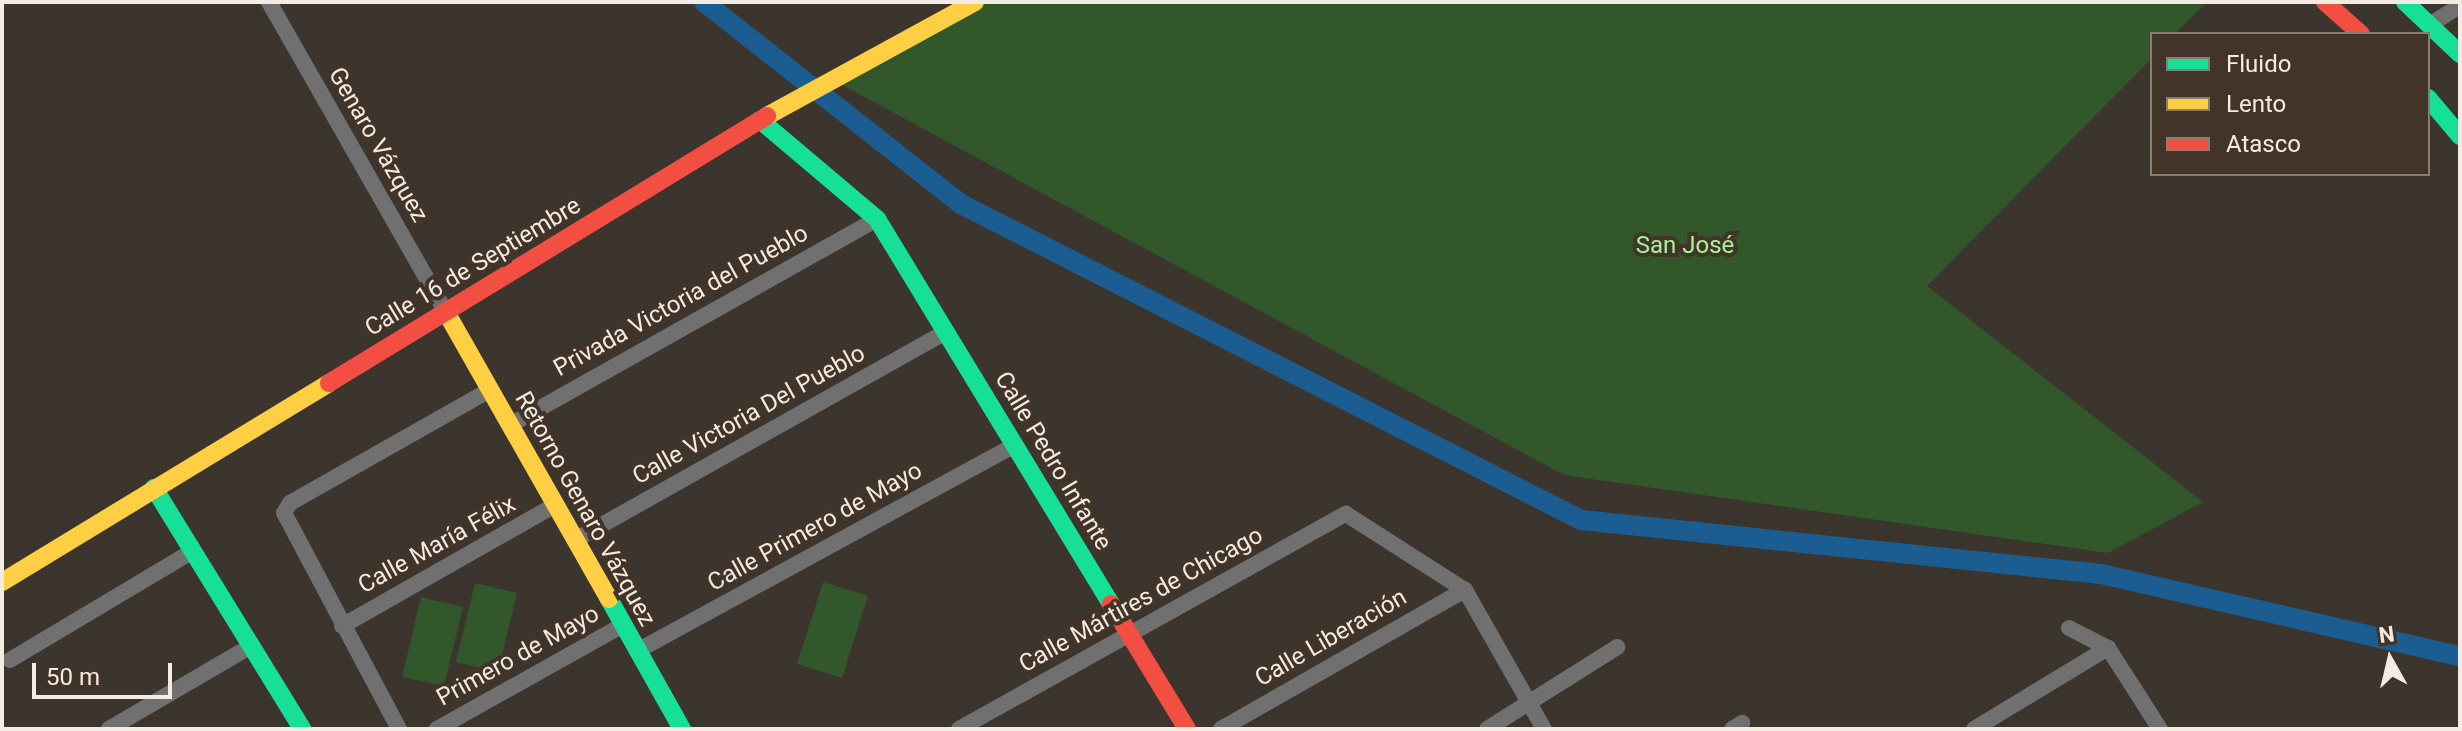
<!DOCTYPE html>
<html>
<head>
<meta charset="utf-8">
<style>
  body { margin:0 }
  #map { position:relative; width:2462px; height:731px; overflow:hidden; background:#3c352e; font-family:Roboto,sans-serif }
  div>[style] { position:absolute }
  .green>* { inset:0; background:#31572b }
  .canal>* { height:20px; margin:-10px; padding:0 10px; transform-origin:10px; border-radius:10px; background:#1c5d91 }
  .street>* { height:16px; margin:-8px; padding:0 8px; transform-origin:8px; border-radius:8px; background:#707071 }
  .fast>* { height:18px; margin:-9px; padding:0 9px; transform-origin:9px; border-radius:9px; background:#16e098 }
  .slow>* { height:18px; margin:-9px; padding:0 9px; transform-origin:9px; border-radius:9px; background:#ffcf43 }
  .jam>* { height:18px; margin:-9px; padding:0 9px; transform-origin:9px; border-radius:9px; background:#f24e42 }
  span { translate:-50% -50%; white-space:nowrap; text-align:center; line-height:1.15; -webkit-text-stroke:8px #423428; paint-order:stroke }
  .street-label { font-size:24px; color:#f4ebe3 }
  .park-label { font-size:24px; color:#a3f498 }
  .frame { position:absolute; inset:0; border:4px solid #f4ebe3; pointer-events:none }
  .legend { position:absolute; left:2150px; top:32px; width:280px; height:144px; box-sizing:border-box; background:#423428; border:2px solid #897d73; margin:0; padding:10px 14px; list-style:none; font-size:24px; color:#f4ebe3 }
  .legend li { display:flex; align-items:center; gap:16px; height:40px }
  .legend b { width:40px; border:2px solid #897d73 }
  .north { position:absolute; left:2350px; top:619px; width:80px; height:80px; -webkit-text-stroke:6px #423428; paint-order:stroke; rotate:352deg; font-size:22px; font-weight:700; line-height:32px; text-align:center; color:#f4ebe3 }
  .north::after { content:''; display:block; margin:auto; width:28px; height:36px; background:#f4ebe3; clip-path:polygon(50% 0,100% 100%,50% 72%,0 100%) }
  .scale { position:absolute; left:32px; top:663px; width:140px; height:36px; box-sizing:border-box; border:4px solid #f4ebe3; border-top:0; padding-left:10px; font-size:24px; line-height:28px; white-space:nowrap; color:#f4ebe3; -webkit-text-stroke:6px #423428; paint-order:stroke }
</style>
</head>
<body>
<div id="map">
  <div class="green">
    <i style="clip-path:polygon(968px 2px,2207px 2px,2175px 34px,2152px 34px,2152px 58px,1927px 286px,2203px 502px,2108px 553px,1564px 475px,833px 80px)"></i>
    <i style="clip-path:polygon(823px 582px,868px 596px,842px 678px,797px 664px)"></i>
    <i style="clip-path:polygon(475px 583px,517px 593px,498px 672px,456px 662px)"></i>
    <i style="clip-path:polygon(421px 597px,463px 607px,444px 686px,402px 677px)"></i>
  </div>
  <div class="canal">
    <i style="left:704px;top:2px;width:327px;rotate:38.2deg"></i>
    <i style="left:961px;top:204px;width:696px;rotate:27.01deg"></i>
    <i style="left:1581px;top:520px;width:523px;rotate:5.93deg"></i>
    <i style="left:2101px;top:574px;width:368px;rotate:12.9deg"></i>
  </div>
  <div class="street">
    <i style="left:269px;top:2px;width:357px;rotate:60.3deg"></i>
    <i style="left:2431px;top:24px;width:34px;rotate:-32deg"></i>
    <i style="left:510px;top:425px;width:421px;rotate:-29.3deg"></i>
    <i style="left:575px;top:540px;width:425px;rotate:-29.3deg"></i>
    <i style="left:342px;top:626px;width:245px;rotate:-29.6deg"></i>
    <i style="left:2069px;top:628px;width:44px;rotate:27.1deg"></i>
    <i style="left:2108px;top:648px;width:96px;rotate:57.3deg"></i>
    <i style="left:637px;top:651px;width:430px;rotate:-28.6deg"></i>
    <i style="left:10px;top:660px;width:213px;rotate:-30.8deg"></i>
    <i style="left:109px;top:729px;width:164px;rotate:-30.3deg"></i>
    <i style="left:399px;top:729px;width:245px;rotate:-118deg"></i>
    <i style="left:284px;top:513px;width:12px;rotate:-59deg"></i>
    <i style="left:290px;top:503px;width:230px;rotate:-29.5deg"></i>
    <i style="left:437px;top:729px;width:213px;rotate:-29.2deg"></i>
    <i style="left:959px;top:729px;width:443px;rotate:-29.1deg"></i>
    <i style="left:1346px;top:514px;width:141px;rotate:32.6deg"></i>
    <i style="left:1465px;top:590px;width:160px;rotate:60.4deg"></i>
    <i style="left:1221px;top:729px;width:281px;rotate:-29.7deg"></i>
    <i style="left:1487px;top:729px;width:154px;rotate:-32.2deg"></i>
    <i style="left:1732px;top:729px;width:12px;rotate:-31deg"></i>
    <i style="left:1974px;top:729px;width:157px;rotate:-31.2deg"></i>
  </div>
  <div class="fast">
    <i style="left:2405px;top:2px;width:76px;rotate:43.4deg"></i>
    <i style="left:2428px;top:98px;width:50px;rotate:49.9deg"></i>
    <i style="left:760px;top:120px;width:153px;rotate:40.2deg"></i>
    <i style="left:877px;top:219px;width:451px;rotate:58.7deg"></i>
    <i style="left:154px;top:488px;width:283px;rotate:58.4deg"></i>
    <i style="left:609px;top:599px;width:149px;rotate:60.7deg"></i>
  </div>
  <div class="slow">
    <i style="left:767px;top:116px;width:237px;rotate:-28.7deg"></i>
    <i style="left:446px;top:312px;width:330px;rotate:60.4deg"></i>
    <i style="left:2px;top:582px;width:383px;rotate:-31.3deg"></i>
  </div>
  <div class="jam">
    <i style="left:2325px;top:2px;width:48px;rotate:41.6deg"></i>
    <i style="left:329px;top:383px;width:513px;rotate:-31.37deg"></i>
    <i style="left:1111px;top:604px;width:146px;rotate:58.7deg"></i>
  </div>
  <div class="street-label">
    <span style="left:378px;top:145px;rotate:60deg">Genaro Vázquez</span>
    <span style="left:473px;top:267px;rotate:-31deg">Calle 16 de Septiembre</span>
    <span style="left:681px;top:301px;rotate:-29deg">Privada Victoria del Pueblo</span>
    <span style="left:749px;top:415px;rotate:-29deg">Calle Victoria Del Pueblo</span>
    <span style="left:1053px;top:461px;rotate:59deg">Calle Pedro Infante</span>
    <span style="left:585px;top:509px;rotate:61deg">Retorno Genaro Vázquez</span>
    <span style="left:815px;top:527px;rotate:-29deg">Calle Primero de Mayo</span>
    <span style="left:437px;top:545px;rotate:-29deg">Calle María Félix</span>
    <span style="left:1141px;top:600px;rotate:-29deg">Calle Mártires de Chicago</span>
    <span style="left:1331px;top:638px;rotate:-30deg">Calle Liberación</span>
    <span style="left:518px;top:656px;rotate:-29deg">Primero de Mayo</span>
  </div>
  <div class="park-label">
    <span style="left:1685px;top:246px">San José</span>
  </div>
  <div class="frame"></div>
  <ul class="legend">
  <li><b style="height:10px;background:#16e098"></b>Fluido</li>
  <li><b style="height:10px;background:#ffcf43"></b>Lento</li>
  <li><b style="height:10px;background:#f24e42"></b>Atasco</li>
  </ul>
  <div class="north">N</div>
  <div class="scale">50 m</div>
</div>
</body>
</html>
